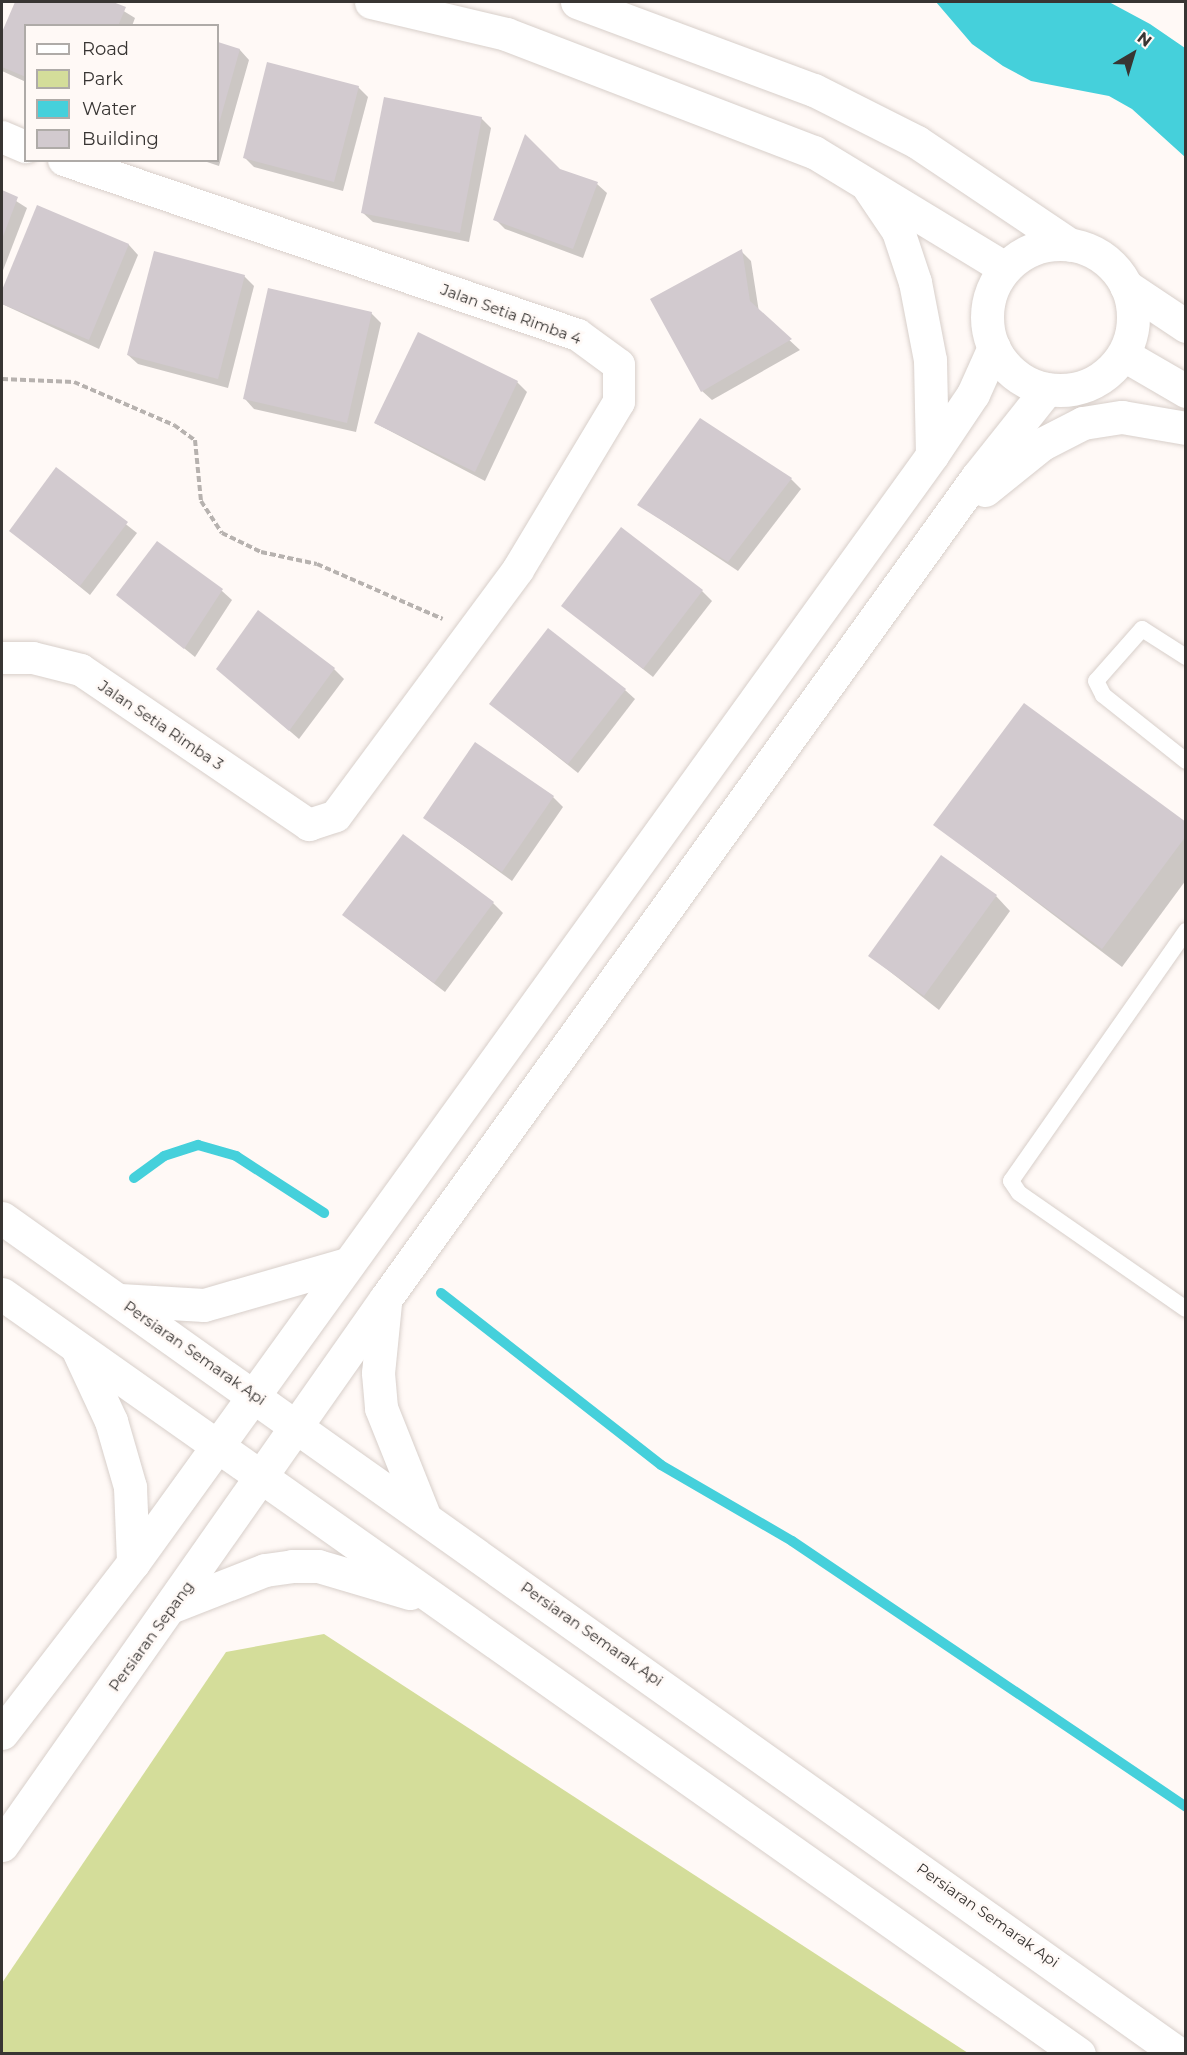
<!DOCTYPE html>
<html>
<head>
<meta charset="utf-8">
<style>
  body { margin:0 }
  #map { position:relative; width:1187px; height:2055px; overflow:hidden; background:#fff9f6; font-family:Montserrat,sans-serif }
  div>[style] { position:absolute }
  .green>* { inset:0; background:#d4dd9a }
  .water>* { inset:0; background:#45d0db }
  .shadow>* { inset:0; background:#0003 }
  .stream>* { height:10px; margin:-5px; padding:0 5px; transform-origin:5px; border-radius:5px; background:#45d0db }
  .building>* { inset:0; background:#d2cacf }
  .path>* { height:4px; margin-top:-2px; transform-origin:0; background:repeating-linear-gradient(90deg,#b7b2af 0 6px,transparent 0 9px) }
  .roads { filter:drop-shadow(0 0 2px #d8cfca) drop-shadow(0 0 2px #d8cfca) }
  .lane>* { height:16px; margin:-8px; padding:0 8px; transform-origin:8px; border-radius:8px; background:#fff }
  .street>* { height:32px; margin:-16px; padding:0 16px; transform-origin:16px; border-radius:16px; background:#fff }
  .secondary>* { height:33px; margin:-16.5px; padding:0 16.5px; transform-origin:16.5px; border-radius:16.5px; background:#fff }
  .secondary>.ring { margin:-16.5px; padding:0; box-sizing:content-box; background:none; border:33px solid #fff; border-radius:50% }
  span { translate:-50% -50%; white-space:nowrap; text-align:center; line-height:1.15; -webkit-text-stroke:5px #fff9f6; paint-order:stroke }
  .street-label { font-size:15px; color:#383533 }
  .frame { position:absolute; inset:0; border:3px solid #383533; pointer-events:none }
  .legend { position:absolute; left:24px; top:24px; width:195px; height:138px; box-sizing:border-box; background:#fff9f6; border:2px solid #afaba8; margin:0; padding:8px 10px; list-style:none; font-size:18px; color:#383533 }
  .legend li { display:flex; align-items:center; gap:12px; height:30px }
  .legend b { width:30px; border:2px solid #afaba8 }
  .north { position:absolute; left:1103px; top:24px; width:60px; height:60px; -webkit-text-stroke:4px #fff9f6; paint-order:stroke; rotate:38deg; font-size:16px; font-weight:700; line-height:24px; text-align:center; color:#383533 }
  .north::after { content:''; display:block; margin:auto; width:21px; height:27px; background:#383533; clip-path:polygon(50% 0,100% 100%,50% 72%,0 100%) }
</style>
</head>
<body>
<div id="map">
  <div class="green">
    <i style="clip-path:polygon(324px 1634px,968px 2053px,2px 2053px,2px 1983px,226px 1652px)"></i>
  </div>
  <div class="water">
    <i style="clip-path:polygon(936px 2px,1109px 2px,1150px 24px,1185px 48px,1185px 157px,1132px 109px,1109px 96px,1031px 81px,1003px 66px,972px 44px)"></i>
  </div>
  <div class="shadow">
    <i style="clip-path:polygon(17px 2px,109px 2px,135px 18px,132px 26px,26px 26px,26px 82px,2px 71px,2px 36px)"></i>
    <i style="clip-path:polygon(218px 44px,240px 50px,249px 60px,219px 166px,201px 160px,218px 160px)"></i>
    <i style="clip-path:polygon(358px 87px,368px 97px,343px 191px,254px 167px,245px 158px)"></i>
    <i style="clip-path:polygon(481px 118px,491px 128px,469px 242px,373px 222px,363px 213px)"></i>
    <i style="clip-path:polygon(560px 170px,597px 184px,607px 193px,583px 258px,505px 229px,495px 219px)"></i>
    <i style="clip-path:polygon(2px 192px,27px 208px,2px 273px)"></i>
    <i style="clip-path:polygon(38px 207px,129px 245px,138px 255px,99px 349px,2px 304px)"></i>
    <i style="clip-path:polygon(741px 251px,751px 261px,759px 312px,800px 350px,712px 400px,702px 391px)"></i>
    <i style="clip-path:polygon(244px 276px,254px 286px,228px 388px,138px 364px,128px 355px)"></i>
    <i style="clip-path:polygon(371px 313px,381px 323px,356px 432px,254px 409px,245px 399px)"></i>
    <i style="clip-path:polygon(517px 382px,527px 392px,485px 481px,375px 423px)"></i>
    <i style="clip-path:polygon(56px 469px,137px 533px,90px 595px,11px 531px)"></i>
    <i style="clip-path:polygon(791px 479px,801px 489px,738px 571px,639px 505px)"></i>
    <i style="clip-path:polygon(222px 591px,232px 600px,195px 657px,118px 595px)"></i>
    <i style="clip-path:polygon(702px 591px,712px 601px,653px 677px,563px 606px)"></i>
    <i style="clip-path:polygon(334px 669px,344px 679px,299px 739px,228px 678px)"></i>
    <i style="clip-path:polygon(625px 690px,635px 699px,578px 773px,491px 704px)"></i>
    <i style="clip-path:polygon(553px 797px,563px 807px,512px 881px,425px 818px)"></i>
    <i style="clip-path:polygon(1186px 824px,1186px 880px,1122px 967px,935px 825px)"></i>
    <i style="clip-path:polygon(996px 896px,1010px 911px,939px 1010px,870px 956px)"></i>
    <i style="clip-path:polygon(493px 903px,503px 913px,445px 992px,344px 915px)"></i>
  </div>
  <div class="stream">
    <i style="left:134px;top:1178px;width:37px;rotate:-36deg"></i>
    <i style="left:164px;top:1156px;width:36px;rotate:-18deg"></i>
    <i style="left:198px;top:1145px;width:40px;rotate:16deg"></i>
    <i style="left:236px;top:1156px;width:105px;rotate:32.9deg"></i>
    <i style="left:441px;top:1293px;width:279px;rotate:38deg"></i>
    <i style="left:661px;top:1465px;width:151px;rotate:30.1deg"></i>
    <i style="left:792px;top:1541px;width:475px;rotate:34deg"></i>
  </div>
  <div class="building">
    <i style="clip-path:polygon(15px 2px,113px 2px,126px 7px,118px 26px,26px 26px,26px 77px,2px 67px,2px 32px)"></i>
    <i style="clip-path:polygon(218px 42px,240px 49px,218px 127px)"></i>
    <i style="clip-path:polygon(267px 62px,359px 86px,334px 182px,243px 158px)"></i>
    <i style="clip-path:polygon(384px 97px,482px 117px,460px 233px,361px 213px)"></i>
    <i style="clip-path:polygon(525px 134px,560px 169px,598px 182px,573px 249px,493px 220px)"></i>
    <i style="clip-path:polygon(2px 190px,18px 197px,2px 239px)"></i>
    <i style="clip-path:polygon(37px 205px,129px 244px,89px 340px,2px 304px,2px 290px)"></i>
    <i style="clip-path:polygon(742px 249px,750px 301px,792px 339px,701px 392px,650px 299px)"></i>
    <i style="clip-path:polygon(154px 251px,245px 275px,218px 379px,127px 355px)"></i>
    <i style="clip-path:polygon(268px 288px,372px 312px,347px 423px,243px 399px)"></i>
    <i style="clip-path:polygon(418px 332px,518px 381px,475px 472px,374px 423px)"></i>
    <i style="clip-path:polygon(700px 418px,792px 478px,728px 562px,637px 505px)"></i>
    <i style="clip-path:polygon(56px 467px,128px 522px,80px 586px,9px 531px)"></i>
    <i style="clip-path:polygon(621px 527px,703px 590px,643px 669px,561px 606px)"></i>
    <i style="clip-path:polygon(157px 541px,223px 589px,184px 649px,116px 595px)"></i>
    <i style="clip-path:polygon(258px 610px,335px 668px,289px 731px,216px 669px)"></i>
    <i style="clip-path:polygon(548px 628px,626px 689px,568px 764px,489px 704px)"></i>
    <i style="clip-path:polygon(1024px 703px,1186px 822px,1186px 836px,1102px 949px,933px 825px)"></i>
    <i style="clip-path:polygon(475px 742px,554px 796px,502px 872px,423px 818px)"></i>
    <i style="clip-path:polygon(403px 834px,494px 902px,434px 983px,342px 915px)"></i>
    <i style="clip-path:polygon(941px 855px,997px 895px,924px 996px,868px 956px)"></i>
  </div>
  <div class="path">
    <i style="left:2px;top:379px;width:72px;rotate:2.4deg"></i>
    <i style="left:74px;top:382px;width:109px;rotate:23.3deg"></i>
    <i style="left:174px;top:425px;width:26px;rotate:36deg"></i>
    <i style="left:195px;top:440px;width:61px;rotate:84.4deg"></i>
    <i style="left:201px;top:501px;width:38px;rotate:57deg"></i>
    <i style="left:222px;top:533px;width:43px;rotate:26deg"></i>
    <i style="left:261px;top:552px;width:57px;rotate:12.1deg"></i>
    <i style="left:317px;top:564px;width:137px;rotate:23.6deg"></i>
  </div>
  <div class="roads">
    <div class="lane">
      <i style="left:1186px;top:657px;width:52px;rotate:-147.5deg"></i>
      <i style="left:1142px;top:629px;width:69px;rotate:131.5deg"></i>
      <i style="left:1096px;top:681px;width:16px;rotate:63deg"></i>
      <i style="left:1103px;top:695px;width:106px;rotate:38.5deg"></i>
      <i style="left:1186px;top:931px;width:305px;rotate:125deg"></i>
      <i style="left:1011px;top:1181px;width:14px;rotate:56deg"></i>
      <i style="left:1019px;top:1193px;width:203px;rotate:34.8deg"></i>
    </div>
    <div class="street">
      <i style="left:2px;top:137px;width:26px;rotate:23deg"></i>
      <i style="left:2px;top:658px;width:31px"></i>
      <i style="left:33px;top:658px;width:49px;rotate:14deg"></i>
      <i style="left:81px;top:670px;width:276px;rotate:34.2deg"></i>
      <i style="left:309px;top:825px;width:28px;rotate:-18deg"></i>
      <i style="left:336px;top:816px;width:306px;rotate:-53.5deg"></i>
      <i style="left:518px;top:570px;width:196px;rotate:-59deg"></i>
      <i style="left:619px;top:402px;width:37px;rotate:-90deg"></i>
      <i style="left:619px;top:365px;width:51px;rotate:-143.8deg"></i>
      <i style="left:578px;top:335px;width:543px;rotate:-161.2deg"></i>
    </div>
    <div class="secondary">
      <i style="left:371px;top:2px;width:139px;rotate:13.3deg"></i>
      <i style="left:506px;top:34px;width:330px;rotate:21deg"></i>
      <i style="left:814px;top:152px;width:223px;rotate:31.3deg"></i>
      <i style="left:577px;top:2px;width:253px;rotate:20.4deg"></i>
      <i style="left:814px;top:90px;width:115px;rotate:26.8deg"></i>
      <i style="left:917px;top:142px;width:184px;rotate:33.9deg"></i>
      <i style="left:869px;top:188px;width:52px;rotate:56deg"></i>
      <i style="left:898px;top:231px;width:54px;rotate:71.6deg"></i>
      <i style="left:915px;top:282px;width:79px;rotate:79.1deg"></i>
      <i style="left:930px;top:360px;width:95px;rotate:88.8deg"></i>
      <i class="ring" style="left:987px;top:244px;width:113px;height:113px"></i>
      <i style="left:1126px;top:286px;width:72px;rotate:33.7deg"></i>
      <i style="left:1124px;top:355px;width:72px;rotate:30.1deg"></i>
      <i style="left:985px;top:490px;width:73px;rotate:-38.9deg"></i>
      <i style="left:1042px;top:444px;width:46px;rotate:-27.1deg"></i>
      <i style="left:1083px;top:423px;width:39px;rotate:-9deg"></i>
      <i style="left:1122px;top:417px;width:65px;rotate:9.8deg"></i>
      <i style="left:2px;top:1218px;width:1444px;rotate:35.39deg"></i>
      <i style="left:2px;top:1294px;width:1318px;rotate:35.21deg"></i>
      <i style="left:120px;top:1300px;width:84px;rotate:3.4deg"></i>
      <i style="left:204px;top:1305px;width:149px;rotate:-16deg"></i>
      <i style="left:385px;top:1303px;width:70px;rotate:95.7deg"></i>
      <i style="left:378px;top:1373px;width:35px;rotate:85deg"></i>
      <i style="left:381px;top:1408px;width:113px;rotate:68.2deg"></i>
      <i style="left:77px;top:1348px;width:81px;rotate:65deg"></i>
      <i style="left:111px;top:1421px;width:69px;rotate:73.9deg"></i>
      <i style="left:130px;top:1487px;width:76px;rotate:87.7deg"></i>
      <i style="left:173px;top:1606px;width:99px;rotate:-21.4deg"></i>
      <i style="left:265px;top:1570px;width:27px;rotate:-8deg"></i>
      <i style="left:292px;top:1566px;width:26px"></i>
      <i style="left:318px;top:1566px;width:96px;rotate:16.4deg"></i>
      <i style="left:2px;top:1733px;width:215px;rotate:-52.4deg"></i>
      <i style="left:133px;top:1563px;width:1366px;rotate:-54.2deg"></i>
      <i style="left:932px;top:455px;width:73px;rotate:-56.1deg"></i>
      <i style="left:973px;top:394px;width:51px;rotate:-65.9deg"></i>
      <i style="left:2px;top:1845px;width:668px;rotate:-54.93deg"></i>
      <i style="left:386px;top:1298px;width:1012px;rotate:-54.25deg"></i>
      <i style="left:977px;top:477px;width:112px;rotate:-51.5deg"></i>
    </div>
  </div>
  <div class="street-label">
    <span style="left:511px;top:314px;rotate:20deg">Jalan Setia Rimba 4</span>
    <span style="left:161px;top:725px;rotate:34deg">Jalan Setia Rimba 3</span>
    <span style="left:195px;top:1353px;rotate:35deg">Persiaran Semarak Api</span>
    <span style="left:592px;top:1634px;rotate:35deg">Persiaran Semarak Api</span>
    <span style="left:151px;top:1636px;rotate:-54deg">Persiaran Sepang</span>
    <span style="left:988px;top:1915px;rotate:35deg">Persiaran Semarak Api</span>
  </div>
  <div class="frame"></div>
  <ul class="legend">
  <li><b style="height:8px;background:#fff"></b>Road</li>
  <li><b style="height:16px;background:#d4dd9a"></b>Park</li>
  <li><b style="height:16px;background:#45d0db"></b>Water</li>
  <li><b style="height:16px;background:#d2cacf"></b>Building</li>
  </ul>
  <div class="north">N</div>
</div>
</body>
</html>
